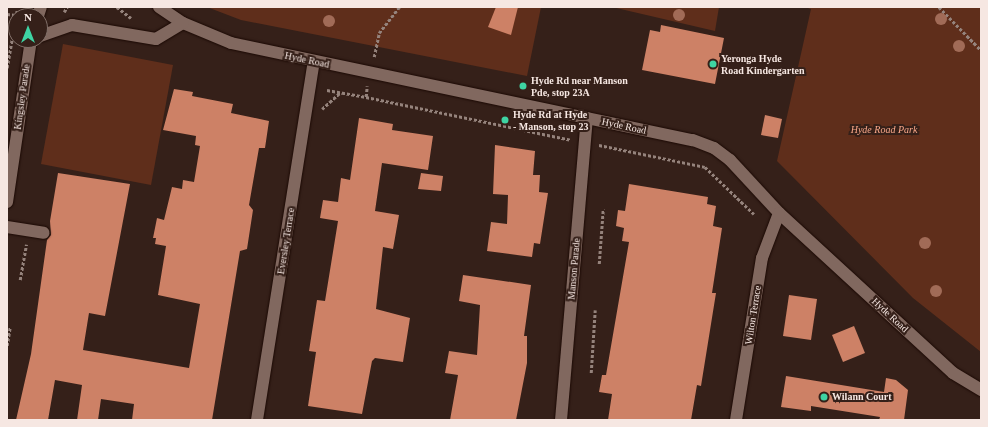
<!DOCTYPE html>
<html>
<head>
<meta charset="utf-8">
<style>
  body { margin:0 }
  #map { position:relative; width:988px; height:427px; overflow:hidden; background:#352019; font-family:"Times New Roman",serif }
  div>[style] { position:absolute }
  .green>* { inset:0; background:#5f2e1b }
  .building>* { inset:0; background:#cd8166 }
  .path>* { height:2.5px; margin-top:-1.25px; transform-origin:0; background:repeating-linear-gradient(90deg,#95837c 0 3px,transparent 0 5px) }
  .roads { filter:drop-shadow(0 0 1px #1b0904) drop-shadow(0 0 1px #1b0904) }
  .minor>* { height:12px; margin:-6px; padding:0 6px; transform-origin:6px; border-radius:6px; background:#81685f }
  .trees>* { width:12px; height:12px; margin:-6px; border-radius:50%; background:#a16b57 }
  .dots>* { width:11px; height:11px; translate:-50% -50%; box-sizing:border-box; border:2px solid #352019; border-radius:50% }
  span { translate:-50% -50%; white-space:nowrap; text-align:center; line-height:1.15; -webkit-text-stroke:4px #352019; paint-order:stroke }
  .poi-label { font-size:10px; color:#f6e7e2; font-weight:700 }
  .left { translate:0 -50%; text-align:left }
  .street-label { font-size:10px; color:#f6e7e2 }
  .park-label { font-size:10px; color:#faa88a; font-style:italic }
  .frame { position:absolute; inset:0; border:8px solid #f6e7e2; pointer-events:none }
  .north { position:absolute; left:8px; top:8px; width:40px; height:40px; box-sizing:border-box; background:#352019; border:1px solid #827069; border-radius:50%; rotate:0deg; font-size:11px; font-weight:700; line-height:16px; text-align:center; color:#f6e7e2 }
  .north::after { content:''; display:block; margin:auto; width:14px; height:18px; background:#3ed4a3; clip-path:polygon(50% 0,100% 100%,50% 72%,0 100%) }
</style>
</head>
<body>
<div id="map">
  <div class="green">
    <i style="clip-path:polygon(207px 7px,541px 7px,527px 76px,241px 20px)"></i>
    <i style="clip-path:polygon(612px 7px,719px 7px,715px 31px)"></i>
    <i style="clip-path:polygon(805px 7px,981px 7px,981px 352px,913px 298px,777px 161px,811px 9px)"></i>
    <i style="clip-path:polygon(63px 44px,173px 65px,151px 185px,41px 164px)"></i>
  </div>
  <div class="building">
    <i style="clip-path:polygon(496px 7px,518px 7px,511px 35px,488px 27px)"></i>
    <i style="clip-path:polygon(661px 25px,724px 38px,715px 84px,642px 70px,650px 30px,660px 32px)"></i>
    <i style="clip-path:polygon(174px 89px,193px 92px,192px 96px,233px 104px,231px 113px,269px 121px,265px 148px,259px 148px,249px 205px,253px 210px,247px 249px,240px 251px,212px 420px,132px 420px,134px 404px,101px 399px,98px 420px,77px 420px,82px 385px,55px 380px,48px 420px,16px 420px,31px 354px,47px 240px,51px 235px,50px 221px,58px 173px,130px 184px,105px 316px,89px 313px,83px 350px,189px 368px,200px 304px,158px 295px,166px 246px,155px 244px,156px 238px,153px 238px,157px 218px,164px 220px,172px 187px,182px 189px,183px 180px,194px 182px,200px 146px,195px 145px,196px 136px,163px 130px)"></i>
    <i style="clip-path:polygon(765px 115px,782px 119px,778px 138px,761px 135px)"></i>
    <i style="clip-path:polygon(359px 118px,393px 124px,392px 130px,433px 136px,428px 170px,382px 163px,375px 211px,399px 215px,393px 249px,383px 247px,376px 309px,410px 318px,403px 362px,375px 358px,372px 361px,362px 414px,308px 406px,316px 352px,309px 351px,317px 300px,325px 301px,338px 221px,320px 218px,323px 200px,338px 202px,341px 178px,350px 180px)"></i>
    <i style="clip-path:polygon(495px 145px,535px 151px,533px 175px,540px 175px,539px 192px,548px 193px,540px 244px,534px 243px,532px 257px,487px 251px,491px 222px,507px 224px,508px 195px,493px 194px)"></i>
    <i style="clip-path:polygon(421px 173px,443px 176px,441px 191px,418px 189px)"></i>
    <i style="clip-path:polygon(629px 184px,708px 197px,707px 204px,716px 206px,713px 226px,722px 228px,712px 293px,716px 293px,701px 386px,697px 385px,691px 420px,608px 420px,612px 394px,599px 392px,602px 375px,606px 375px,629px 242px,622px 241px,624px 228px,616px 226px,618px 210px,625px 211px)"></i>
    <i style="clip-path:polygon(463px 275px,531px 285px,524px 336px,527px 336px,527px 363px,516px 420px,450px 420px,458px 375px,445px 373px,449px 351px,477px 355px,480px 305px,459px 301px)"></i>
    <i style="clip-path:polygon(789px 295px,817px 299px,811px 340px,783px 336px)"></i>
    <i style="clip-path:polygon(854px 326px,865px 353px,843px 362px,832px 335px)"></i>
    <i style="clip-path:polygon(786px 376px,884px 392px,886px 378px,896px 380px,908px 390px,904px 420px,879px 420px,880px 417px,811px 406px,811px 411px,781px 407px)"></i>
  </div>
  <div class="path">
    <i style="left:117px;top:7px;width:18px;rotate:38deg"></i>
    <i style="left:939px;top:7px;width:60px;rotate:45.7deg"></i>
    <i style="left:64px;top:12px;width:6px;rotate:-59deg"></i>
    <i style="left:7px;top:14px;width:9px;rotate:6deg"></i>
    <i style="left:374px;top:57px;width:25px;rotate:-78deg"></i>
    <i style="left:379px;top:33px;width:33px;rotate:-52deg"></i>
    <i style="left:7px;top:68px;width:59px;rotate:-80.2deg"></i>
    <i style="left:327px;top:90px;width:40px;rotate:10deg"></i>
    <i style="left:366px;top:97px;width:11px;rotate:-85deg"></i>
    <i style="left:366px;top:97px;width:209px;rotate:11.8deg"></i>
    <i style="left:322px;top:109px;width:25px;rotate:-42deg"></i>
    <i style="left:599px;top:145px;width:108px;rotate:11.7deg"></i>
    <i style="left:705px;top:167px;width:68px;rotate:43.8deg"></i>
    <i style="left:599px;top:264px;width:55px;rotate:-85.8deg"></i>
    <i style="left:20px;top:280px;width:36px;rotate:-80deg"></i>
    <i style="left:7px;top:346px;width:19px;rotate:-81deg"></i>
    <i style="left:591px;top:373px;width:63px;rotate:-86.4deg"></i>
  </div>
  <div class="roads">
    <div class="minor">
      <i style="left:159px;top:7px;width:29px;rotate:34deg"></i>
      <i style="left:183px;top:23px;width:52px;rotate:22.6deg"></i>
      <i style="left:231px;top:43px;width:472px;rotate:11.9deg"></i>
      <i style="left:693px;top:140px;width:22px;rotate:21deg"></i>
      <i style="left:714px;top:148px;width:20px;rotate:37deg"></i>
      <i style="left:730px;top:160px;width:72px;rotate:47.2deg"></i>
      <i style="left:779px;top:213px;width:236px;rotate:42.6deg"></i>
      <i style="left:953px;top:373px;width:33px;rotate:31deg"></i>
      <i style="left:38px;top:16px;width:9px;rotate:-72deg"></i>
      <i style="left:40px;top:36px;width:34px;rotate:-19deg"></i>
      <i style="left:72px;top:25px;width:85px;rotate:9.5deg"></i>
      <i style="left:156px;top:39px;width:31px;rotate:-31deg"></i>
      <i style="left:7px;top:202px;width:164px;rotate:-81.6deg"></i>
      <i style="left:7px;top:227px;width:37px;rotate:9deg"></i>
      <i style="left:257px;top:420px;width:363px;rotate:-81deg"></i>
      <i style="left:561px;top:420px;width:303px;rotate:-85.1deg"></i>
      <i style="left:736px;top:420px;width:164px;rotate:-80.9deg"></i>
      <i style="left:762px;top:258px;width:48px;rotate:-69.3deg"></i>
    </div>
  </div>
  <div class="trees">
    <i style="left:679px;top:15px"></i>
    <i style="left:941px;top:19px"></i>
    <i style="left:329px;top:21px"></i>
    <i style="left:959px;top:46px"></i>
    <i style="left:925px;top:243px"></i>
    <i style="left:936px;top:291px"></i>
  </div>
  <div class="dots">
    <i style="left:713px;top:64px;background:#3ed4a3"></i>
    <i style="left:523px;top:86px;background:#3ed4a3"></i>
    <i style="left:505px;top:120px;background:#3ed4a3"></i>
    <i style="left:824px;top:397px;background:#3ed4a3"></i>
  </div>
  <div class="poi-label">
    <span class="left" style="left:721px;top:64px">Yeronga Hyde<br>Road Kindergarten</span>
    <span class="left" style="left:531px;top:86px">Hyde Rd near Manson<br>Pde, stop 23A</span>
    <span class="left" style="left:513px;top:120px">Hyde Rd at Hyde<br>- Manson, stop 23</span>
    <span class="left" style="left:832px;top:397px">Wilann Court</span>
  </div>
  <div class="street-label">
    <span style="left:307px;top:60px;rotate:12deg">Hyde Road</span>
    <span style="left:22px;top:97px;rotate:-82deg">Kingsley Parade</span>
    <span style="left:624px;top:126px;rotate:12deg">Hyde Road</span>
    <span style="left:286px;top:241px;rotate:-81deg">Eversley Terrace</span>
    <span style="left:574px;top:269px;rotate:-85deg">Manson Parade</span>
    <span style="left:753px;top:315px;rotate:-81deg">Wilton Terrace</span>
    <span style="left:890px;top:315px;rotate:43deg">Hyde Road</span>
  </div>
  <div class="park-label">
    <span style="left:884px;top:130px">Hyde Road Park</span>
  </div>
  <div class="frame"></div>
  <div class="north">N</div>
</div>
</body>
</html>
